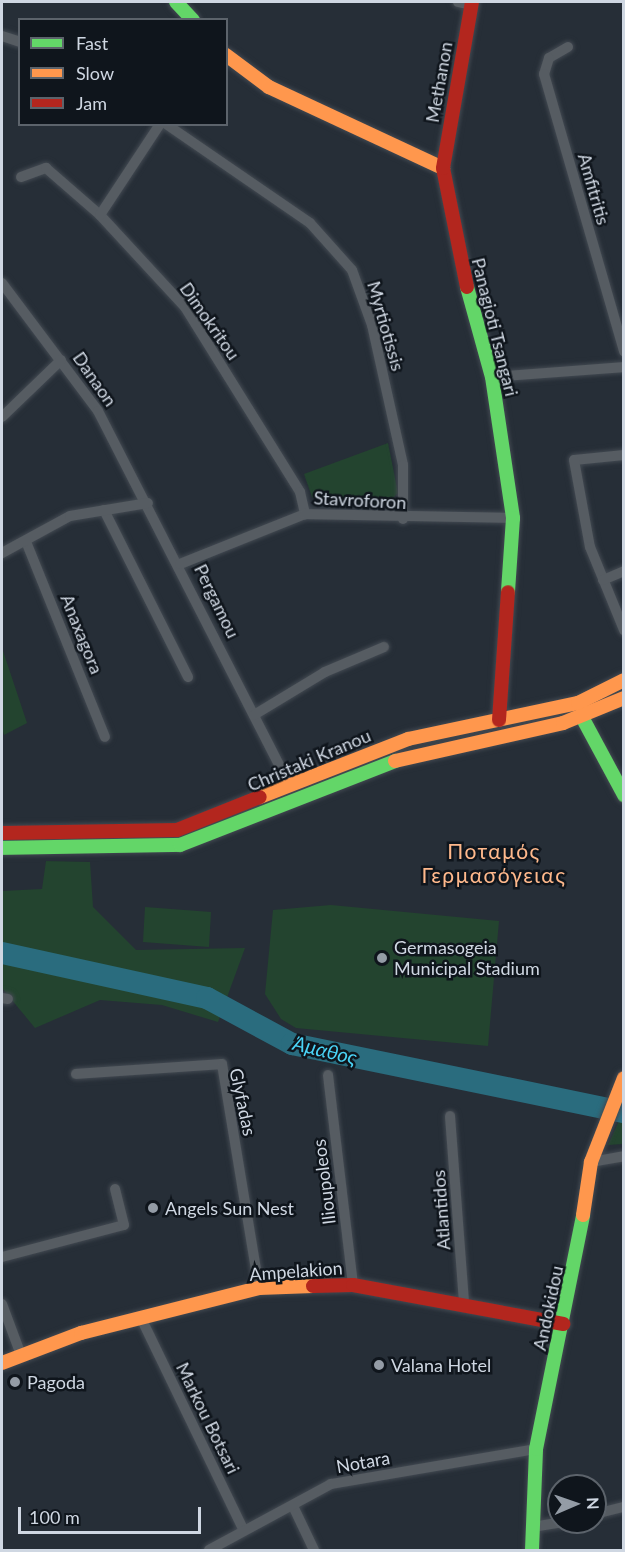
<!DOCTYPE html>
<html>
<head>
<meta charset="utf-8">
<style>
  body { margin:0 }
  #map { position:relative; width:625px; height:1552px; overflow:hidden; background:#262e37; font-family:Lato,sans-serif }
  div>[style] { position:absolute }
  .green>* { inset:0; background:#23442f }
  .river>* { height:22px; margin:-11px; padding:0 11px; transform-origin:11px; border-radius:11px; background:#2a6c7e }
  .roads { filter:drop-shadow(0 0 2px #424951) drop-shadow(0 0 2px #424951) }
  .street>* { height:10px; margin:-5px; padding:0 5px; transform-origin:5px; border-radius:5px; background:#565c62 }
  .fast>* { height:14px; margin:-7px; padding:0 7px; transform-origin:7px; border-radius:7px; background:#63d668 }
  .slow>* { height:14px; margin:-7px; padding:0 7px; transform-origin:7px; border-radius:7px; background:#ff974d }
  .jam>* { height:14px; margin:-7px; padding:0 7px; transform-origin:7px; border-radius:7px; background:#b3261e }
  .dots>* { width:16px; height:16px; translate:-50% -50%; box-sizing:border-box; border:3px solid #0f151c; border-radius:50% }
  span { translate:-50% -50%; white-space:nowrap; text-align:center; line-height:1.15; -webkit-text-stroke:5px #0f151c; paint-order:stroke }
  .street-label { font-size:18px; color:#cfd7e2 }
  .poi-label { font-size:18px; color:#cfd7e2 }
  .left { translate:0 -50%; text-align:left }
  .water-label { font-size:20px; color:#4ad4f7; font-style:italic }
  .quarter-label { font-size:21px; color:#ffb98c; letter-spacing:1.5px }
  .frame { position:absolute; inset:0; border:3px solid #cfd7e2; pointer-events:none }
  .legend { position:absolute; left:18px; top:18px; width:210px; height:108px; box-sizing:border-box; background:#0f151c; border:2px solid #5c636b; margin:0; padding:8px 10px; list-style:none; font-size:18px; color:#cfd7e2 }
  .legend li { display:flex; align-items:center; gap:12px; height:30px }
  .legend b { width:30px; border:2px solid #5c636b }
  .north { position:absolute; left:547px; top:1474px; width:60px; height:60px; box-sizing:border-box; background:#0f151c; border:2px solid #5c636b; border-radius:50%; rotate:88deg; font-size:16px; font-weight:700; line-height:24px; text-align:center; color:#cfd7e2 }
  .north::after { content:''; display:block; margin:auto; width:21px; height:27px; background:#949ca6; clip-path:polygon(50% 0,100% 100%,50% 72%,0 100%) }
  .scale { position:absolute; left:18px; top:1507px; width:183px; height:27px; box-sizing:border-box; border:3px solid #cfd7e2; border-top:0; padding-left:8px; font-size:18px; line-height:21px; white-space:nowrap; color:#cfd7e2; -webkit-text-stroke:4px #0f151c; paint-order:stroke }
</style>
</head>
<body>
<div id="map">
  <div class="green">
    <i style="clip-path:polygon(388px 443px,398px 493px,385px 505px,320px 502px,312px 497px,304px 474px)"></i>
    <i style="clip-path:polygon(2px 648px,27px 723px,4px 735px,2px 728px)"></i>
    <i style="clip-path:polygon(46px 861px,90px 862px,93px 907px,136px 950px,245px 948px,218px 1022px,162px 1005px,100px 1000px,35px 1028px,2px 988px,2px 891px,42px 889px)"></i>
    <i style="clip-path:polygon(331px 905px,499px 921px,488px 1046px,296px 1028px,281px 1019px,265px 994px,273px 910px)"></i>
    <i style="clip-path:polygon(145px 907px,211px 912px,209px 947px,143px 942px)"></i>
    <i style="clip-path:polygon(623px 1112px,623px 1144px,608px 1145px)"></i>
  </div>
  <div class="river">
    <i style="left:2px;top:953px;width:210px;rotate:12.4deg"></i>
    <i style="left:207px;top:998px;width:97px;rotate:28.4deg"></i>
    <i style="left:292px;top:1044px;width:339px;rotate:11.6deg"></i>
  </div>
  <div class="roads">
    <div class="street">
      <i style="left:458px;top:2px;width:13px;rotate:13deg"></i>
      <i style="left:2px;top:36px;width:19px;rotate:18deg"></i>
      <i style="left:568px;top:47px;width:22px;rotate:150deg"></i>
      <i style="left:549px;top:58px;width:17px;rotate:107deg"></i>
      <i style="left:544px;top:74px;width:289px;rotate:73.9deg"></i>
      <i style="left:166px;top:124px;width:175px;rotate:34.5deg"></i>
      <i style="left:310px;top:223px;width:63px;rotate:48.2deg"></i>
      <i style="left:352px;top:270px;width:59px;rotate:70deg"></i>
      <i style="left:372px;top:325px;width:143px;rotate:77.5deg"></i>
      <i style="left:403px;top:465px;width:54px;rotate:90deg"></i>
      <i style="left:21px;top:177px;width:27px;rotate:-20deg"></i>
      <i style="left:46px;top:168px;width:72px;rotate:41deg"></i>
      <i style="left:100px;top:215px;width:125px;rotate:47.3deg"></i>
      <i style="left:185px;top:307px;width:218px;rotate:58.1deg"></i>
      <i style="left:300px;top:492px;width:23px;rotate:77deg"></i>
      <i style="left:100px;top:215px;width:109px;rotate:-56.6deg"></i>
      <i style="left:2px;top:283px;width:160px;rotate:53.1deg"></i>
      <i style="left:98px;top:411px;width:420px;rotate:62.9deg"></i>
      <i style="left:492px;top:377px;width:132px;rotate:-4.3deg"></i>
      <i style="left:2px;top:417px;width:82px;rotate:-44deg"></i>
      <i style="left:624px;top:455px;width:50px;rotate:174.3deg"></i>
      <i style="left:574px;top:460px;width:88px;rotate:79.6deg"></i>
      <i style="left:590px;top:547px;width:90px;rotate:67.7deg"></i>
      <i style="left:104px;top:510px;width:187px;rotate:63.3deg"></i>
      <i style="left:27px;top:544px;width:208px;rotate:68deg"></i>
      <i style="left:2px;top:553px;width:77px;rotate:-28.6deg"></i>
      <i style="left:70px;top:516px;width:79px;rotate:-9.5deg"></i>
      <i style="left:180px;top:564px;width:135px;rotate:-21.8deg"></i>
      <i style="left:305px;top:514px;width:208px;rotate:1.1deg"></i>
      <i style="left:603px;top:580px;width:23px;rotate:-23deg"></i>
      <i style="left:254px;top:715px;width:83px;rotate:-31.2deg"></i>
      <i style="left:325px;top:672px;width:64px;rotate:-23deg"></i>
      <i style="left:2px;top:998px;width:6px;rotate:9deg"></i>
      <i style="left:76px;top:1074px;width:146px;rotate:-3.9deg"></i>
      <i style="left:222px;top:1064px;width:227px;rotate:80.6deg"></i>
      <i style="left:328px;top:1075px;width:211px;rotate:83.2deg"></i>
      <i style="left:450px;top:1116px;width:186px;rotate:85.7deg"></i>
      <i style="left:591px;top:1162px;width:34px;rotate:-10deg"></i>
      <i style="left:2px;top:1257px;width:126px;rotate:-14.7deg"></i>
      <i style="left:124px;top:1225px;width:37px;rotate:-104deg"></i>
      <i style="left:2px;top:1304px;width:54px;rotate:69.6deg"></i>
      <i style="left:142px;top:1320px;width:234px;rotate:64.2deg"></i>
      <i style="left:293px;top:1506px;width:49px;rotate:64.5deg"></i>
      <i style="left:595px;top:1514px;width:30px;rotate:-14deg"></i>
      <i style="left:532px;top:1527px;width:32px;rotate:-9deg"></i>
      <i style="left:209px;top:1550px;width:139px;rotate:-28.4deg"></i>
      <i style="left:331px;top:1484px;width:208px;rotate:-9.7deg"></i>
    </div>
    <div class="fast">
      <i style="left:176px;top:2px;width:25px;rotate:47deg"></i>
      <i style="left:467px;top:287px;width:93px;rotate:74.5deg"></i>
      <i style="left:492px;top:377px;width:143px;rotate:81.5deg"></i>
      <i style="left:513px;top:518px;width:74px;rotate:93.9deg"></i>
      <i style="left:582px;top:717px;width:89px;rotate:61.7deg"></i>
      <i style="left:2px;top:848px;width:178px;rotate:-1deg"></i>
      <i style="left:180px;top:845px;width:231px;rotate:-21.3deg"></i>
      <i style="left:532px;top:1550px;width:101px;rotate:-87.7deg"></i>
      <i style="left:536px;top:1449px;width:239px;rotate:-78.6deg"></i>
    </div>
    <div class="slow">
      <i style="left:226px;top:55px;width:54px;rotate:36.7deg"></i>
      <i style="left:269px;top:87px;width:192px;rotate:25deg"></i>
      <i style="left:395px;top:761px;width:172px;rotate:-12.7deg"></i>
      <i style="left:563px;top:723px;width:66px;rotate:-22.3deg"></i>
      <i style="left:260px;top:797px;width:159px;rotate:-21.4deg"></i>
      <i style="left:408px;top:739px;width:174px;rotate:-12deg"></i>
      <i style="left:578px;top:703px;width:51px;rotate:-26.6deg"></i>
      <i style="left:583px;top:1215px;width:54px;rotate:-81.4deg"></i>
      <i style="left:591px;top:1162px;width:90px;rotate:-68.6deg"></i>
      <i style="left:2px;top:1363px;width:85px;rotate:-20.8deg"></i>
      <i style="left:81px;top:1333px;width:184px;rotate:-14.2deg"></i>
      <i style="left:259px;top:1288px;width:54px;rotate:-2.1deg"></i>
    </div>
    <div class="jam">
      <i style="left:467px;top:287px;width:121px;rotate:-101.4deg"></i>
      <i style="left:443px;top:168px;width:169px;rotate:-80.1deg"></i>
      <i style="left:499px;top:720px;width:128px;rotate:-86deg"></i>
      <i style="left:2px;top:833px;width:175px;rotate:-1deg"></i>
      <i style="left:177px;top:830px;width:89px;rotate:-21.7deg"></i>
      <i style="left:313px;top:1286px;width:40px;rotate:-1.4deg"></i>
      <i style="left:353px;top:1285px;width:214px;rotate:10.5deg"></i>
    </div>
  </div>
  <div class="dots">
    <i style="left:382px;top:958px;background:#949ca6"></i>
    <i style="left:153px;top:1208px;background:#949ca6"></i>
    <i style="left:379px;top:1365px;background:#949ca6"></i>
    <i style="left:15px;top:1382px;background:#949ca6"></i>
  </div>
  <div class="street-label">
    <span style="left:439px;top:82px;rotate:-80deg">Methanon</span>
    <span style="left:594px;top:189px;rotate:74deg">Amfitritis</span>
    <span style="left:210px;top:321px;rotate:55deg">Dimokritou</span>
    <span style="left:386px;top:326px;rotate:74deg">Myrtiotissis</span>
    <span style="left:495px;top:327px;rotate:76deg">Panagioti Tsangari</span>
    <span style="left:95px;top:379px;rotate:55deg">Danaon</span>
    <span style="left:360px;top:500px;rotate:3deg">Stavroforon</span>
    <span style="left:217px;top:601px;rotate:64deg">Pergamou</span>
    <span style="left:82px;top:634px;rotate:68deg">Anaxagora</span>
    <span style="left:309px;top:760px;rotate:-23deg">Christaki Kranou</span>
    <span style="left:243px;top:1102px;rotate:78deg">Glyfadas</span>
    <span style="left:324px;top:1182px;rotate:-97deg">Ilioupoleos</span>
    <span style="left:441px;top:1210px;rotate:-94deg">Atlantidos</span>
    <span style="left:296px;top:1271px;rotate:-4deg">Ampelakion</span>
    <span style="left:548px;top:1308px;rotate:-78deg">Andokidou</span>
    <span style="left:208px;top:1418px;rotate:64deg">Markou Botsari</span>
    <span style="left:363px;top:1462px;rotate:-10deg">Notara</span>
  </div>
  <div class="poi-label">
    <span class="left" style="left:394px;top:958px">Germasogeia<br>Municipal Stadium</span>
    <span class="left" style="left:165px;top:1208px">Angels Sun Nest</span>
    <span class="left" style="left:391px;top:1365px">Valana Hotel</span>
    <span class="left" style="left:27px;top:1382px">Pagoda</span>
  </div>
  <div class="water-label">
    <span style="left:325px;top:1050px;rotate:14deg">Άμαθος</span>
  </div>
  <div class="quarter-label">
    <span style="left:494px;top:863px">Ποταμός<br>Γερμασόγειας</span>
  </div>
  <div class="frame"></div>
  <ul class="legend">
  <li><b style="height:8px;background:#63d668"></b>Fast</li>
  <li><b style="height:8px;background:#ff974d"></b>Slow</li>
  <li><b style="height:8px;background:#b3261e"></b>Jam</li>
  </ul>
  <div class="north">N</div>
  <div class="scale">100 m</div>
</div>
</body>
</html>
